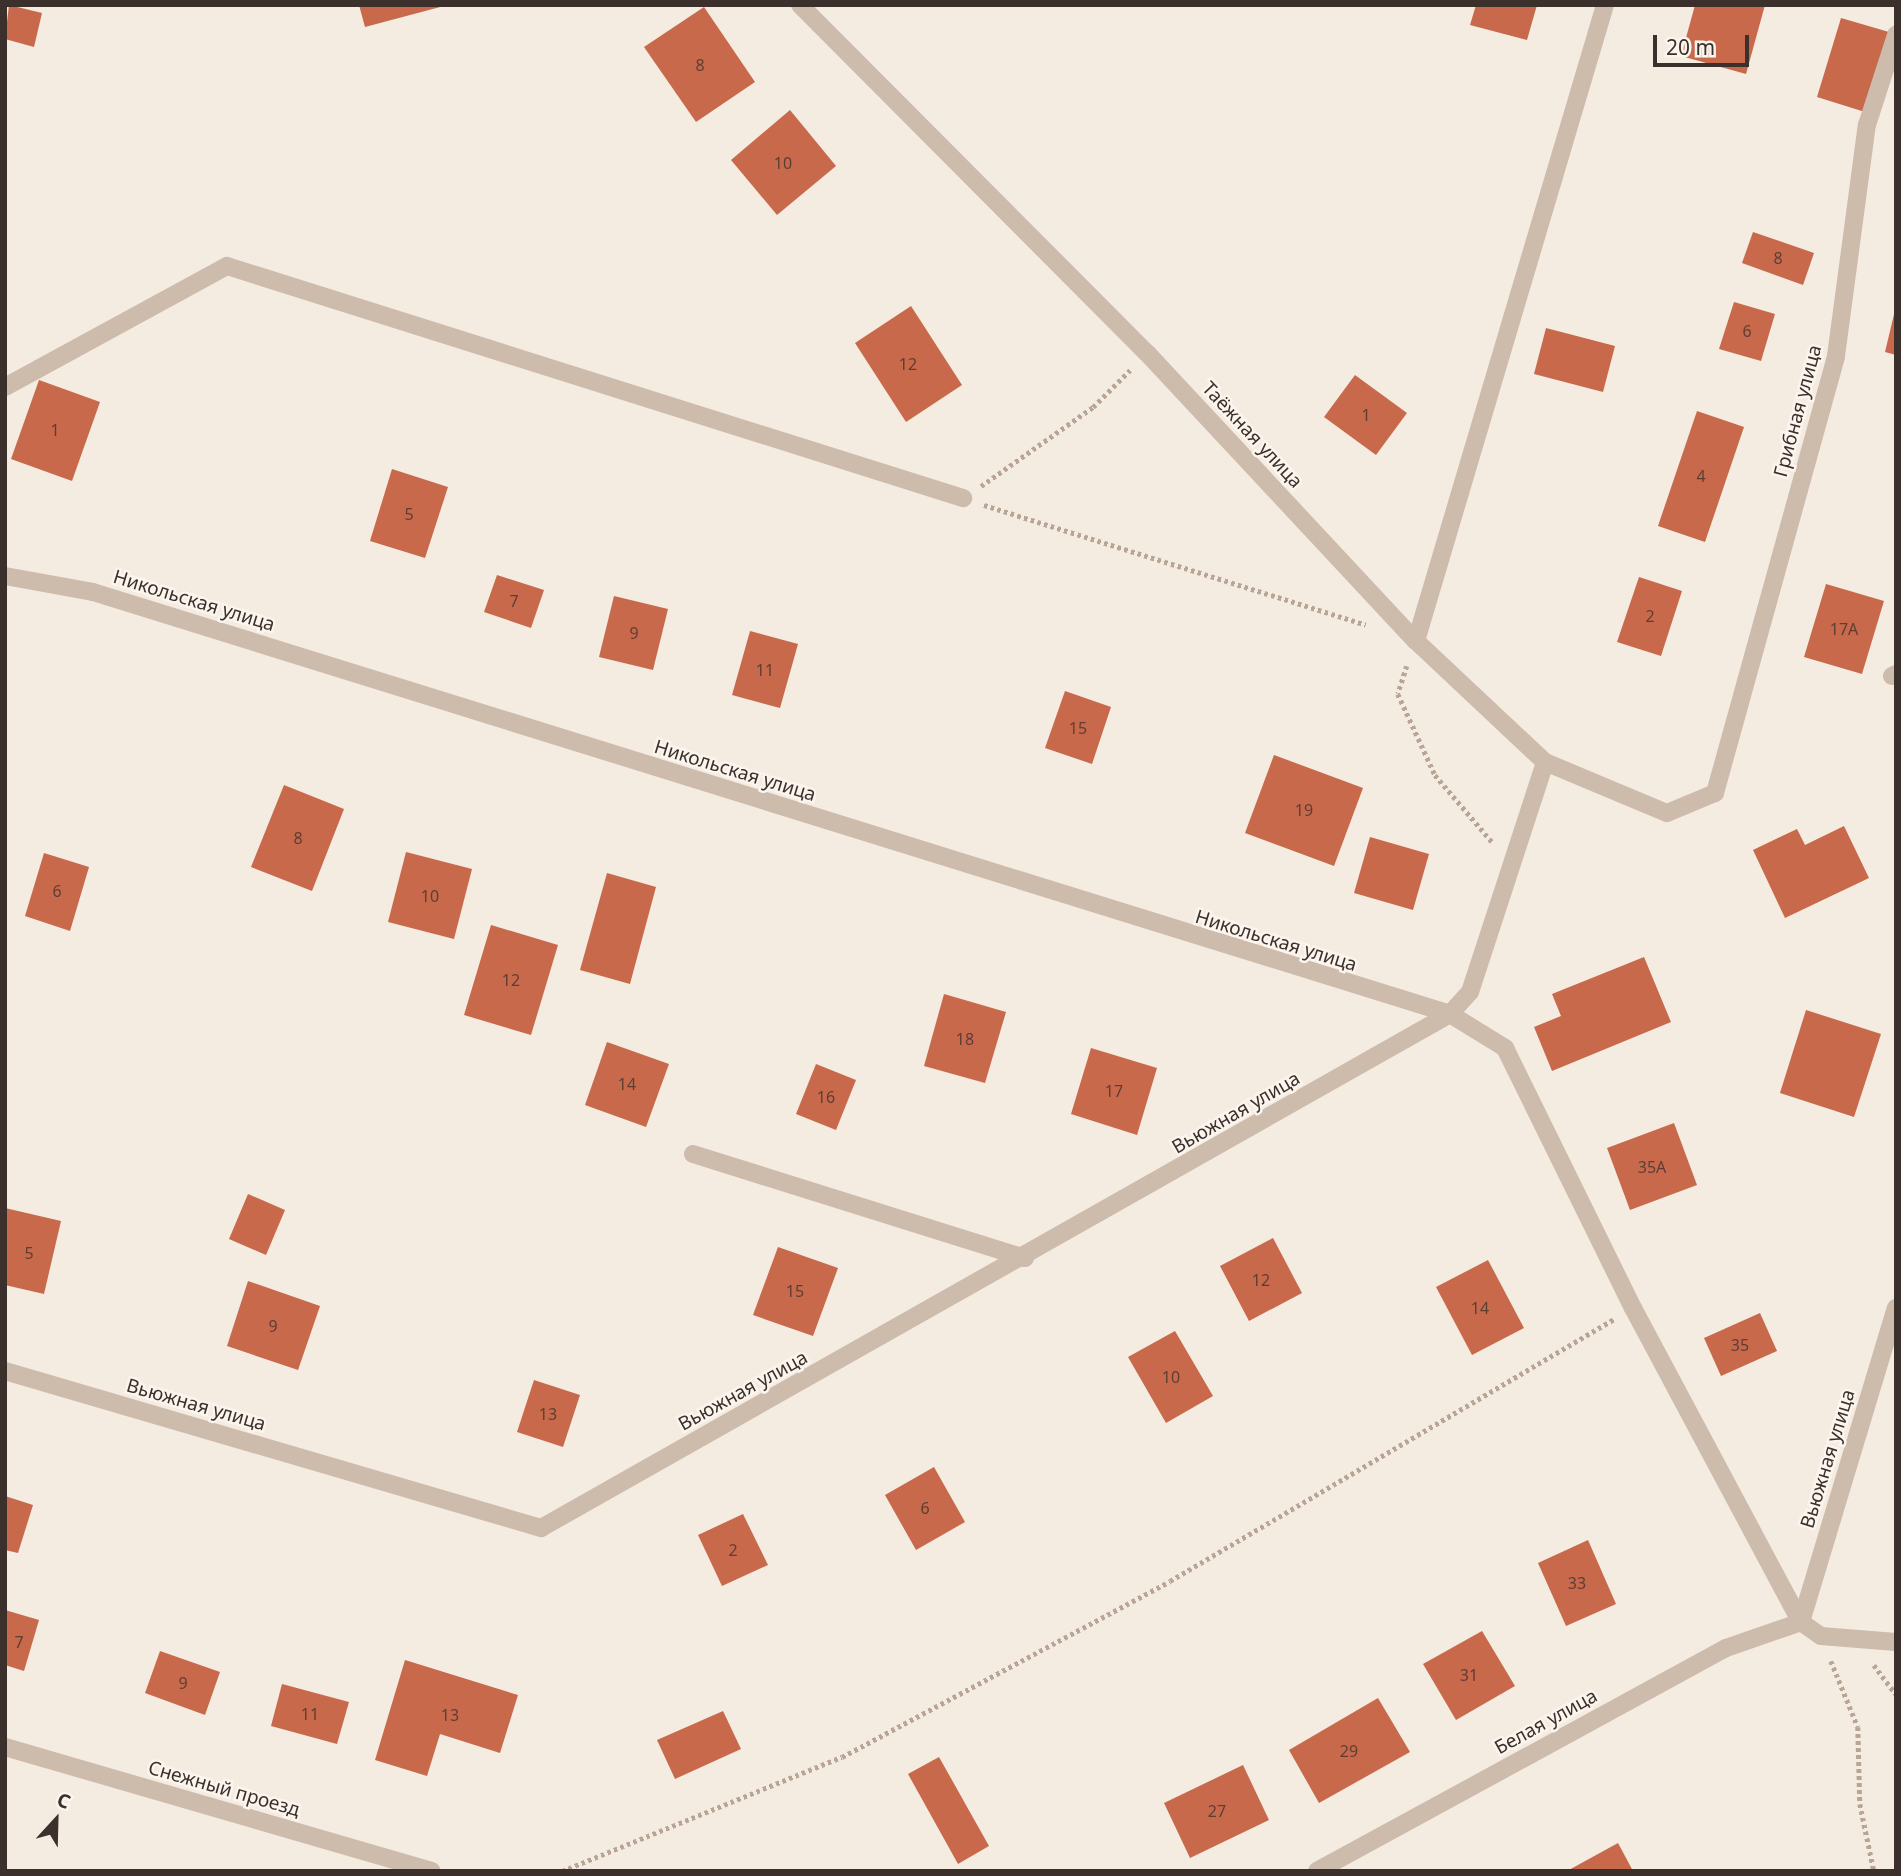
<!DOCTYPE html>
<html>
<head>
<meta charset="utf-8">
<style>
  body { margin:0 }
  #map { position:relative; width:1901px; height:1876px; overflow:hidden; background:#f4ebe1; font-family:"Noto Sans",sans-serif }
  div>[style] { position:absolute }
  .building>* { inset:0; background:#c8694b }
  .path>* { height:4.5px; margin-top:-2.25px; transform-origin:0; background:repeating-linear-gradient(90deg,#b9a596 0 3.5px,transparent 0 7px) }
  .minor>* { height:18px; margin:-9px; padding:0 9px; transform-origin:9px; border-radius:9px; background:#cdbbac }
  span { translate:-50% -50%; white-space:nowrap; text-align:center; line-height:1.15; -webkit-text-stroke:5px #fbf5ee; paint-order:stroke }
  .number-label { font-size:16px; color:#5e3e33 }
  .number-label span { -webkit-text-stroke-width:0 }
  .street-label { font-size:19px; color:#3b302b }
  .frame { position:absolute; inset:0; border:7px solid #3b302b; pointer-events:none }
  .north { position:absolute; left:21px; top:1785px; width:70px; height:70px; -webkit-text-stroke:5px #fbf5ee; paint-order:stroke; rotate:22deg; font-size:19px; font-weight:700; line-height:28px; text-align:center; color:#3b302b }
  .north::after { content:''; display:block; margin:auto; width:24px; height:32px; background:#3b302b; clip-path:polygon(50% 0,100% 100%,50% 72%,0 100%) }
  .scale { position:absolute; left:1653px; top:35px; width:96px; height:32px; box-sizing:border-box; border:4px solid #3b302b; border-top:0; padding-left:9px; font-size:21px; line-height:24px; white-space:nowrap; color:#3b302b; -webkit-text-stroke:5px #fbf5ee; paint-order:stroke }
</style>
</head>
<body>
<div id="map">
  <div class="building">
    <i style="clip-path:polygon(9px 5px,42px 13px,34px 47px,5px 39px)"></i>
    <i style="clip-path:polygon(359px 5px,443px 5px,444px 6px,365px 27px)"></i>
    <i style="clip-path:polygon(1476px 5px,1537px 5px,1527px 40px,1470px 25px)"></i>
    <i style="clip-path:polygon(1695px 5px,1765px 5px,1746px 74px,1681px 56px)"></i>
    <i style="clip-path:polygon(704px 7px,755px 82px,696px 122px,644px 47px)"></i>
    <i style="clip-path:polygon(1841px 18px,1889px 32px,1865px 112px,1817px 97px)"></i>
    <i style="clip-path:polygon(790px 110px,836px 166px,777px 215px,731px 160px)"></i>
    <i style="clip-path:polygon(1753px 232px,1814px 253px,1803px 285px,1742px 263px)"></i>
    <i style="clip-path:polygon(1734px 302px,1775px 314px,1761px 361px,1719px 349px)"></i>
    <i style="clip-path:polygon(911px 306px,962px 385px,906px 422px,855px 343px)"></i>
    <i style="clip-path:polygon(1895px 310px,1896px 310px,1896px 355px,1885px 352px)"></i>
    <i style="clip-path:polygon(1546px 328px,1615px 346px,1603px 392px,1534px 374px)"></i>
    <i style="clip-path:polygon(1355px 375px,1407px 413px,1376px 455px,1324px 417px)"></i>
    <i style="clip-path:polygon(39px 380px,100px 402px,72px 481px,11px 459px)"></i>
    <i style="clip-path:polygon(1697px 411px,1744px 427px,1705px 542px,1658px 526px)"></i>
    <i style="clip-path:polygon(392px 469px,448px 487px,425px 558px,370px 541px)"></i>
    <i style="clip-path:polygon(497px 575px,544px 590px,531px 628px,484px 612px)"></i>
    <i style="clip-path:polygon(1639px 577px,1682px 591px,1661px 656px,1617px 642px)"></i>
    <i style="clip-path:polygon(1826px 584px,1884px 601px,1862px 674px,1804px 657px)"></i>
    <i style="clip-path:polygon(614px 596px,668px 609px,653px 670px,599px 657px)"></i>
    <i style="clip-path:polygon(750px 631px,798px 644px,780px 708px,732px 695px)"></i>
    <i style="clip-path:polygon(1065px 691px,1111px 707px,1092px 764px,1045px 748px)"></i>
    <i style="clip-path:polygon(1274px 755px,1363px 788px,1334px 866px,1245px 833px)"></i>
    <i style="clip-path:polygon(284px 785px,344px 809px,312px 891px,251px 867px)"></i>
    <i style="clip-path:polygon(1844px 826px,1869px 878px,1785px 918px,1753px 850px,1797px 829px,1805px 845px)"></i>
    <i style="clip-path:polygon(1370px 837px,1429px 854px,1413px 910px,1354px 893px)"></i>
    <i style="clip-path:polygon(406px 852px,472px 869px,454px 939px,388px 922px)"></i>
    <i style="clip-path:polygon(44px 853px,89px 867px,70px 931px,25px 916px)"></i>
    <i style="clip-path:polygon(607px 873px,656px 887px,630px 984px,580px 970px)"></i>
    <i style="clip-path:polygon(491px 925px,558px 945px,531px 1035px,464px 1015px)"></i>
    <i style="clip-path:polygon(1644px 957px,1671px 1022px,1552px 1071px,1534px 1027px,1561px 1016px,1552px 994px)"></i>
    <i style="clip-path:polygon(944px 994px,1006px 1012px,985px 1083px,924px 1066px)"></i>
    <i style="clip-path:polygon(1806px 1010px,1881px 1034px,1854px 1117px,1780px 1093px)"></i>
    <i style="clip-path:polygon(607px 1042px,669px 1064px,646px 1127px,585px 1105px)"></i>
    <i style="clip-path:polygon(1091px 1048px,1157px 1068px,1137px 1135px,1071px 1114px)"></i>
    <i style="clip-path:polygon(816px 1064px,856px 1080px,836px 1130px,796px 1114px)"></i>
    <i style="clip-path:polygon(1674px 1123px,1697px 1185px,1630px 1210px,1607px 1148px)"></i>
    <i style="clip-path:polygon(248px 1194px,285px 1210px,266px 1255px,229px 1239px)"></i>
    <i style="clip-path:polygon(5px 1208px,61px 1221px,44px 1294px,5px 1285px)"></i>
    <i style="clip-path:polygon(1273px 1238px,1302px 1293px,1249px 1321px,1220px 1266px)"></i>
    <i style="clip-path:polygon(778px 1247px,838px 1268px,813px 1336px,753px 1315px)"></i>
    <i style="clip-path:polygon(1488px 1260px,1524px 1328px,1472px 1355px,1436px 1287px)"></i>
    <i style="clip-path:polygon(248px 1281px,320px 1306px,298px 1370px,227px 1346px)"></i>
    <i style="clip-path:polygon(1760px 1313px,1777px 1351px,1721px 1376px,1704px 1338px)"></i>
    <i style="clip-path:polygon(1175px 1331px,1213px 1396px,1166px 1423px,1128px 1357px)"></i>
    <i style="clip-path:polygon(534px 1380px,580px 1395px,563px 1447px,517px 1432px)"></i>
    <i style="clip-path:polygon(934px 1467px,965px 1522px,916px 1550px,885px 1495px)"></i>
    <i style="clip-path:polygon(5px 1496px,33px 1505px,18px 1553px,5px 1550px)"></i>
    <i style="clip-path:polygon(743px 1514px,768px 1565px,722px 1586px,698px 1535px)"></i>
    <i style="clip-path:polygon(1588px 1540px,1616px 1604px,1566px 1626px,1538px 1563px)"></i>
    <i style="clip-path:polygon(5px 1610px,39px 1620px,24px 1671px,5px 1665px)"></i>
    <i style="clip-path:polygon(1482px 1631px,1515px 1686px,1456px 1720px,1423px 1664px)"></i>
    <i style="clip-path:polygon(160px 1651px,220px 1672px,205px 1715px,145px 1693px)"></i>
    <i style="clip-path:polygon(405px 1660px,518px 1695px,500px 1753px,440px 1734px,427px 1776px,375px 1760px)"></i>
    <i style="clip-path:polygon(282px 1684px,349px 1702px,337px 1744px,271px 1726px)"></i>
    <i style="clip-path:polygon(1378px 1698px,1410px 1752px,1319px 1803px,1289px 1750px)"></i>
    <i style="clip-path:polygon(723px 1711px,741px 1749px,675px 1779px,657px 1740px)"></i>
    <i style="clip-path:polygon(939px 1757px,989px 1846px,958px 1864px,908px 1774px)"></i>
    <i style="clip-path:polygon(1243px 1765px,1269px 1820px,1190px 1858px,1164px 1803px)"></i>
    <i style="clip-path:polygon(1618px 1843px,1633px 1871px,1567px 1871px)"></i>
  </div>
  <div class="path">
    <i style="left:981px;top:486px;width:137px;rotate:-35.2deg"></i>
    <i style="left:1093px;top:407px;width:54px;rotate:-45deg"></i>
    <i style="left:984px;top:505px;width:400px;rotate:17.4deg"></i>
    <i style="left:1407px;top:666px;width:29px;rotate:108deg"></i>
    <i style="left:1398px;top:694px;width:89px;rotate:65.4deg"></i>
    <i style="left:1435px;top:775px;width:89px;rotate:49.5deg"></i>
    <i style="left:1831px;top:1661px;width:71px;rotate:67.8deg"></i>
    <i style="left:1858px;top:1727px;width:77px;rotate:88.5deg"></i>
    <i style="left:1860px;top:1804px;width:68px;rotate:78.2deg"></i>
    <i style="left:1874px;top:1665px;width:36px;rotate:53deg"></i>
    <i style="left:562px;top:1871px;width:302px;rotate:-22.2deg"></i>
    <i style="left:842px;top:1757px;width:372px;rotate:-28.2deg"></i>
    <i style="left:1170px;top:1581px;width:516px;rotate:-30.54deg"></i>
  </div>
  <div class="minor">
    <i style="left:800px;top:5px;width:491px;rotate:45.1deg"></i>
    <i style="left:1147px;top:353px;width:394px;rotate:47deg"></i>
    <i style="left:1416px;top:641px;width:177px;rotate:43.2deg"></i>
    <i style="left:1545px;top:762px;width:132px;rotate:22.7deg"></i>
    <i style="left:1667px;top:813px;width:52px;rotate:-22.6deg"></i>
    <i style="left:1715px;top:793px;width:453px;rotate:-74.5deg"></i>
    <i style="left:1836px;top:356px;width:233px;rotate:-82.4deg"></i>
    <i style="left:1867px;top:125px;width:95px;rotate:-72.1deg"></i>
    <i style="left:5px;top:387px;width:253px;rotate:-28.6deg"></i>
    <i style="left:227px;top:266px;width:772px;rotate:17.5deg"></i>
    <i style="left:5px;top:576px;width:89px;rotate:10.3deg"></i>
    <i style="left:93px;top:592px;width:1421px;rotate:17.27deg"></i>
    <i style="left:1450px;top:1014px;width:65px;rotate:31.7deg"></i>
    <i style="left:1505px;top:1048px;width:290px;rotate:63.8deg"></i>
    <i style="left:1633px;top:1308px;width:356px;rotate:61.9deg"></i>
    <i style="left:1801px;top:1622px;width:24px;rotate:35deg"></i>
    <i style="left:1821px;top:1636px;width:75px;rotate:4.6deg"></i>
    <i style="left:1416px;top:641px;width:663px;rotate:-73.45deg"></i>
    <i style="left:1892px;top:676px;width:4px;rotate:-27deg"></i>
    <i style="left:693px;top:1154px;width:348px;rotate:17.4deg"></i>
    <i style="left:5px;top:1371px;width:559px;rotate:16.33deg"></i>
    <i style="left:541px;top:1528px;width:1044px;rotate:-29.49deg"></i>
    <i style="left:1450px;top:1014px;width:30px;rotate:-48deg"></i>
    <i style="left:1470px;top:992px;width:242px;rotate:-71.9deg"></i>
    <i style="left:1801px;top:1622px;width:328px;rotate:-73.2deg"></i>
    <i style="left:5px;top:1747px;width:444px;rotate:16.2deg"></i>
    <i style="left:1317px;top:1871px;width:466px;rotate:-28.6deg"></i>
    <i style="left:1726px;top:1648px;width:79px;rotate:-19.1deg"></i>
  </div>
  <div class="number-label">
    <span style="left:700px;top:65px">8</span>
    <span style="left:783px;top:163px">10</span>
    <span style="left:1778px;top:258px">8</span>
    <span style="left:1747px;top:331px">6</span>
    <span style="left:908px;top:364px">12</span>
    <span style="left:1366px;top:415px">1</span>
    <span style="left:55px;top:430px">1</span>
    <span style="left:1701px;top:476px">4</span>
    <span style="left:409px;top:514px">5</span>
    <span style="left:514px;top:601px">7</span>
    <span style="left:1650px;top:616px">2</span>
    <span style="left:1844px;top:629px">17А</span>
    <span style="left:634px;top:633px">9</span>
    <span style="left:765px;top:670px">11</span>
    <span style="left:1078px;top:728px">15</span>
    <span style="left:1304px;top:810px">19</span>
    <span style="left:298px;top:838px">8</span>
    <span style="left:57px;top:891px">6</span>
    <span style="left:430px;top:896px">10</span>
    <span style="left:511px;top:980px">12</span>
    <span style="left:965px;top:1039px">18</span>
    <span style="left:627px;top:1084px">14</span>
    <span style="left:1114px;top:1091px">17</span>
    <span style="left:826px;top:1097px">16</span>
    <span style="left:1652px;top:1167px">35А</span>
    <span style="left:29px;top:1253px">5</span>
    <span style="left:1261px;top:1280px">12</span>
    <span style="left:795px;top:1291px">15</span>
    <span style="left:1480px;top:1308px">14</span>
    <span style="left:273px;top:1326px">9</span>
    <span style="left:1740px;top:1345px">35</span>
    <span style="left:1171px;top:1377px">10</span>
    <span style="left:548px;top:1414px">13</span>
    <span style="left:925px;top:1508px">6</span>
    <span style="left:733px;top:1550px">2</span>
    <span style="left:1577px;top:1583px">33</span>
    <span style="left:19px;top:1642px">7</span>
    <span style="left:1469px;top:1675px">31</span>
    <span style="left:183px;top:1683px">9</span>
    <span style="left:310px;top:1714px">11</span>
    <span style="left:450px;top:1715px">13</span>
    <span style="left:1349px;top:1751px">29</span>
    <span style="left:1217px;top:1811px">27</span>
  </div>
  <div class="street-label">
    <span style="left:1798px;top:411px;rotate:-75deg">Грибная улица</span>
    <span style="left:1252px;top:435px;rotate:47deg">Таёжная улица</span>
    <span style="left:194px;top:601px;rotate:17deg">Никольская улица</span>
    <span style="left:735px;top:771px;rotate:17deg">Никольская улица</span>
    <span style="left:1276px;top:941px;rotate:17deg">Никольская улица</span>
    <span style="left:1236px;top:1113px;rotate:-30deg">Вьюжная улица</span>
    <span style="left:743px;top:1391px;rotate:-29deg">Вьюжная улица</span>
    <span style="left:196px;top:1405px;rotate:16deg">Вьюжная улица</span>
    <span style="left:1828px;top:1459px;rotate:-73deg">Вьюжная улица</span>
    <span style="left:1546px;top:1722px;rotate:-29deg">Белая улица</span>
    <span style="left:224px;top:1789px;rotate:16deg">Снежный проезд</span>
  </div>
  <div class="frame"></div>
  <div class="north">С</div>
  <div class="scale">20 m</div>
</div>
</body>
</html>
